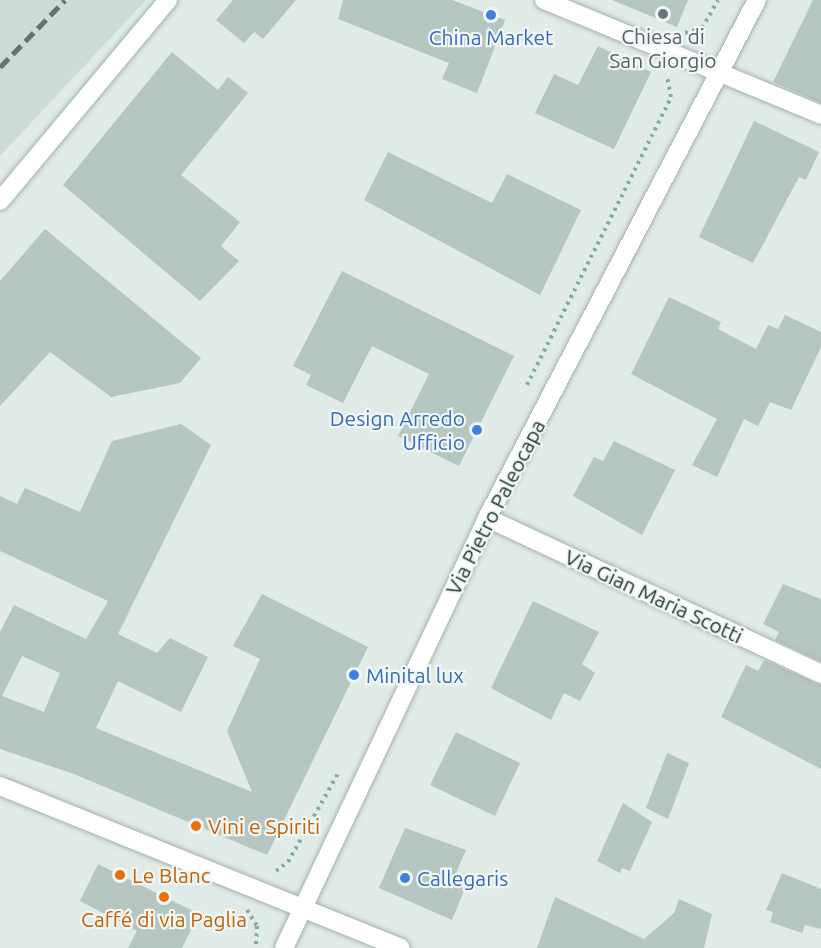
<!DOCTYPE html>
<html>
<head>
<meta charset="utf-8">
<style>
  body { margin:0 }
  #map { position:relative; width:821px; height:948px; overflow:hidden; background:#e0eae6; font-family:Ubuntu,sans-serif }
  div>[style] { position:absolute }
  .built>* { inset:0; background:#cedad5 }
  .building>* { inset:0; background:#b5c5bf }
  .path>* { height:4px; margin-top:-2px; transform-origin:0; background:repeating-linear-gradient(90deg,#82aca0 0 3px,transparent 0 7.5px) }
  .roads { filter:drop-shadow(0 0 2px #a3b1ad) drop-shadow(0 0 2px #a3b1ad) }
  .minor>* { height:18px; margin:-9px; padding:0 9px; transform-origin:9px; border-radius:9px; background:#fff }
  .secondary>* { height:18px; margin:-9px; padding:0 9px; transform-origin:9px; border-radius:9px; background:#fff }
  .rail>* { height:4.5px; margin-top:-2.25px; transform-origin:0; background:repeating-linear-gradient(90deg,#5c756f 0 12px,transparent 0 18px) }
  .dots>* { width:16px; height:16px; translate:-50% -50%; box-sizing:border-box; border:3px solid #f0f7f4; border-radius:50% }
  span { translate:-50% -50%; white-space:nowrap; text-align:center; line-height:1.15; -webkit-text-stroke:4.5px #f0f7f4; paint-order:stroke }
  .worship-label { font-size:21px; color:#5b616d }
  .shop-label { font-size:21px; color:#366cbe }
  .right { translate:-100% -50%; text-align:right }
  .left { translate:0 -50%; text-align:left }
  .street-label { font-size:21px; color:#223934 }
  .food-label { font-size:21px; color:#c56008 }
</style>
</head>
<body>
<div id="map">
  <div class="built">
    <i style="clip-path:polygon(0 0,146px 0,0 156px)"></i>
  </div>
  <div class="building">
    <i style="clip-path:polygon(233px 0,296px 0,263px 39px,254px 32px,244px 43px,216px 20px)"></i>
    <i style="clip-path:polygon(343px 0,452px 0,505px 20px,477px 93px,442px 79px,449px 63px,338px 19px)"></i>
    <i style="clip-path:polygon(612px 0,688px 0,677px 27px)"></i>
    <i style="clip-path:polygon(813px 0,821px 0,821px 103px,773px 82px)"></i>
    <i style="clip-path:polygon(598px 46px,651px 72px,614px 149px,535px 113px,554px 74px,578px 85px)"></i>
    <i style="clip-path:polygon(172px 52px,218px 90px,228px 77px,248px 93px,181px 175px,240px 222px,221px 246px,239px 261px,200px 301px,63px 185px)"></i>
    <i style="clip-path:polygon(754px 121px,819px 152px,806px 180px,799px 177px,753px 263px,699px 237px)"></i>
    <i style="clip-path:polygon(388px 152px,492px 203px,507px 174px,581px 210px,540px 295px,364px 200px)"></i>
    <i style="clip-path:polygon(45px 229px,201px 358px,180px 383px,111px 397px,50px 352px,0 406px,0 281px)"></i>
    <i style="clip-path:polygon(342px 271px,514px 356px,459px 466px,398px 436px,429px 374px,372px 346px,343px 403px,306px 385px,311px 375px,293px 366px)"></i>
    <i style="clip-path:polygon(669px 297px,721px 322px,718px 329px,756px 349px,768px 325px,778px 329px,785px 315px,821px 332px,821px 347px,791px 410px,770px 402px,758px 426px,744px 419px,717px 477px,692px 465px,717px 419px,631px 374px)"></i>
    <i style="clip-path:polygon(evenodd,181px 424px,211px 445px,118px 634px,157px 653px,170px 638px,208px 657px,181px 712px,118px 681px,96px 728px,252px 792px,227px 731px,260px 659px,233px 646px,262px 594px,368px 647px,267px 855px,74px 774px,0 749px,0 632px,14px 605px,86px 639px,108px 601px,0 551px,0 496px,17px 504px,25px 488px,80px 512px,112px 441px,181px 424px,22px 656px,60px 673px,44px 712px,2px 696px,22px 656px)"></i>
    <i style="clip-path:polygon(614px 441px,675px 470px,642px 535px,573px 496px,594px 457px,603px 461px)"></i>
    <i style="clip-path:polygon(783px 584px,821px 599px,821px 662px,775px 640px,779px 632px,763px 624px)"></i>
    <i style="clip-path:polygon(533px 601px,599px 632px,582px 664px,595px 673px,580px 701px,564px 693px,551px 720px,491px 688px)"></i>
    <i style="clip-path:polygon(764px 660px,821px 685px,821px 769px,721px 717px,746px 665px,758px 671px)"></i>
    <i style="clip-path:polygon(456px 732px,520px 763px,495px 816px,430px 785px)"></i>
    <i style="clip-path:polygon(667px 753px,689px 763px,668px 819px,646px 808px)"></i>
    <i style="clip-path:polygon(623px 803px,652px 822px,630px 871px,622px 868px,620px 873px,597px 861px)"></i>
    <i style="clip-path:polygon(405px 828px,466px 850px,456px 873px,469px 879px,452px 920px,379px 888px)"></i>
    <i style="clip-path:polygon(98px 864px,199px 914px,182px 948px,128px 948px,137px 931px,80px 901px)"></i>
    <i style="clip-path:polygon(782px 873px,821px 889px,821px 929px,805px 925px,802px 933px,770px 922px,773px 912px,766px 910px)"></i>
    <i style="clip-path:polygon(555px 897px,644px 939px,674px 913px,679px 899px,712px 914px,704px 948px,537px 948px)"></i>
  </div>
  <div class="path">
    <i style="left:685px;top:33px;width:18px;rotate:-16deg"></i>
    <i style="left:702px;top:28px;width:32px;rotate:-60deg"></i>
    <i style="left:527px;top:385px;width:322px;rotate:-63.4deg"></i>
    <i style="left:671px;top:97px;width:20px;rotate:-101deg"></i>
    <i style="left:276px;top:871px;width:15px;rotate:-37deg"></i>
    <i style="left:288px;top:862px;width:103px;rotate:-60.5deg"></i>
    <i style="left:247px;top:910px;width:19px;rotate:58deg"></i>
    <i style="left:257px;top:926px;width:22px;rotate:93deg"></i>
  </div>
  <div class="roads">
    <div class="minor">
      <i style="left:544px;top:0;width:300px;rotate:22.5deg"></i>
      <i style="left:487px;top:518px;width:369px;rotate:25deg"></i>
      <i style="left:0;top:786px;width:432px;rotate:22deg"></i>
    </div>
    <div class="secondary">
      <i style="left:0;top:201px;width:262px;rotate:-50.1deg"></i>
      <i style="left:284px;top:948px;width:476px;rotate:-64.7deg"></i>
      <i style="left:487px;top:518px;width:584px;rotate:-62.47deg"></i>
    </div>
  </div>
  <div class="rail">
    <i style="left:0;top:67px;width:93px;rotate:-45.9deg"></i>
  </div>
  <div class="dots">
    <i style="left:663px;top:14px;background:#6b7280"></i>
    <i style="left:491px;top:15px;background:#3f7fe0"></i>
    <i style="left:477px;top:430px;background:#3f7fe0"></i>
    <i style="left:354px;top:675px;background:#3f7fe0"></i>
    <i style="left:196px;top:826px;background:#e8710a"></i>
    <i style="left:120px;top:875px;background:#e8710a"></i>
    <i style="left:405px;top:878px;background:#3f7fe0"></i>
    <i style="left:164px;top:897px;background:#e8710a"></i>
  </div>
  <div class="worship-label">
    <span style="left:663px;top:48px">Chiesa di<br>San Giorgio</span>
  </div>
  <div class="shop-label">
    <span style="left:491px;top:37px">China Market</span>
    <span class="right" style="left:465px;top:430px">Design Arredo<br>Ufficio</span>
    <span class="left" style="left:366px;top:675px">Minital lux</span>
    <span class="left" style="left:417px;top:878px">Callegaris</span>
  </div>
  <div class="street-label">
    <span style="left:495px;top:507px;rotate:-63deg">Via Pietro Paleocapa</span>
    <span style="left:654px;top:596px;rotate:25deg">Via Gian Maria Scotti</span>
  </div>
  <div class="food-label">
    <span class="left" style="left:208px;top:826px">Vini e Spiriti</span>
    <span class="left" style="left:132px;top:875px">Le Blanc</span>
    <span style="left:164px;top:919px">Caffé di via Paglia</span>
  </div>
</div>
</body>
</html>
